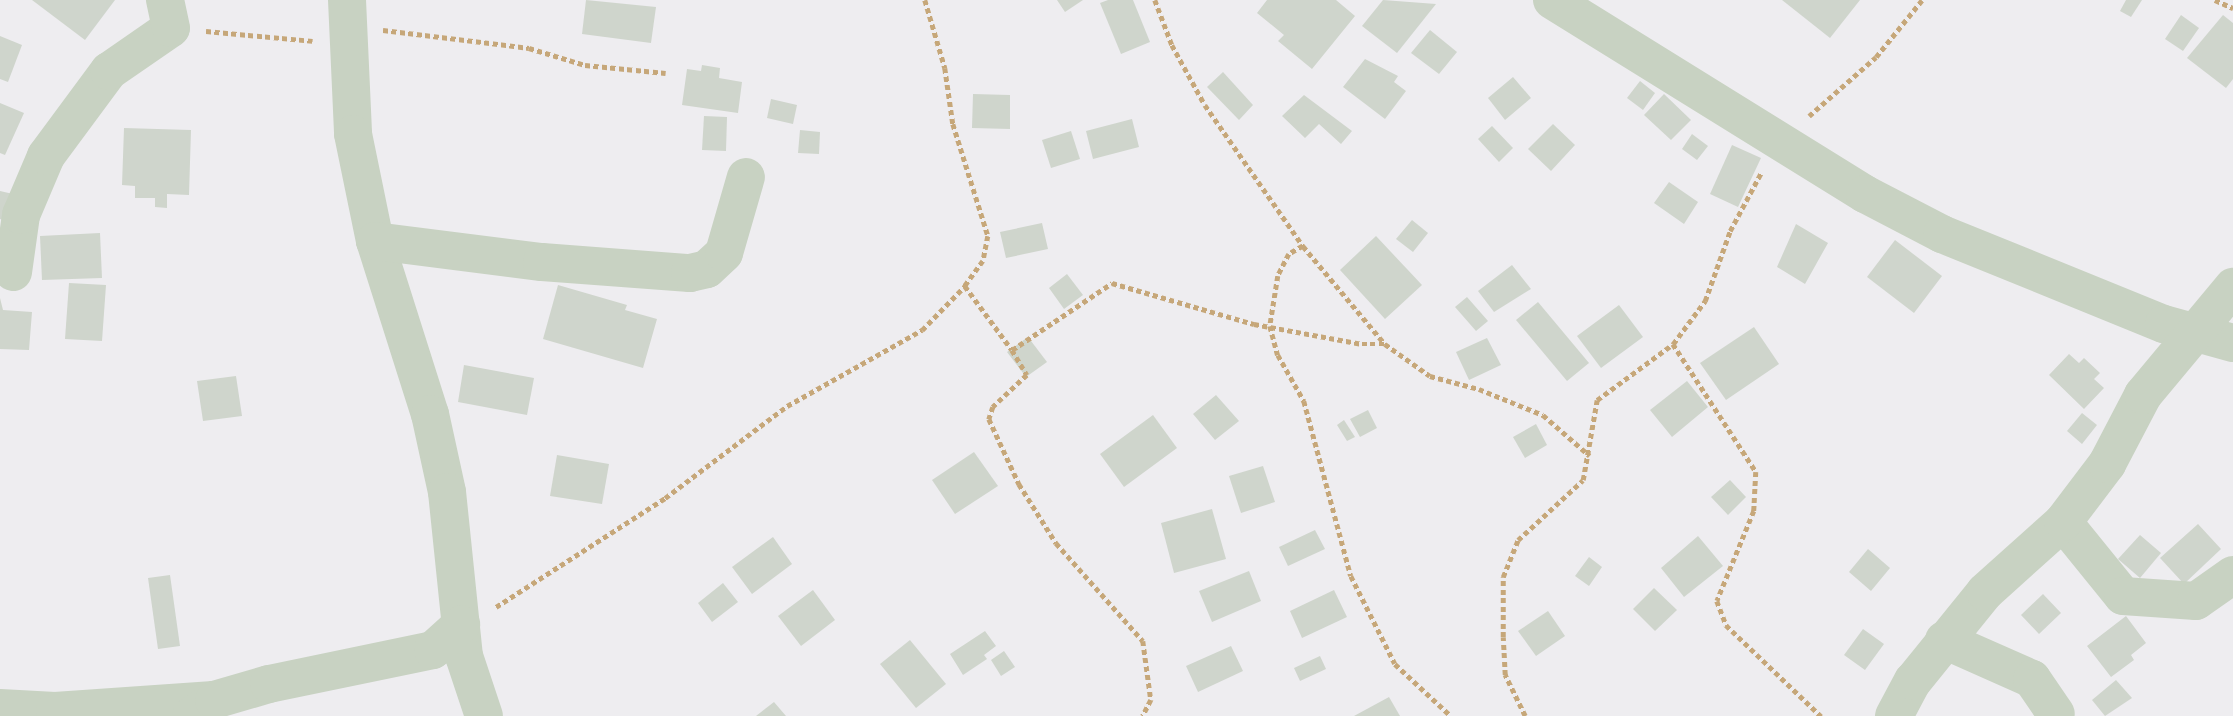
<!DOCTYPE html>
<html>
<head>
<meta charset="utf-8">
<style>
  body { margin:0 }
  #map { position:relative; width:2233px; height:716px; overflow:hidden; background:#eeedf0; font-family:"DejaVu Sans",sans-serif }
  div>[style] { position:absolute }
  .building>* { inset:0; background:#cfd5cc }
  .path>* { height:4.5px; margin-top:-2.25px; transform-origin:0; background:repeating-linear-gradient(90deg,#c6a779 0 5px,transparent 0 8.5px) }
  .minor>* { height:38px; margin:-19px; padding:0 19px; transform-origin:19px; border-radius:19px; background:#c8d2c2 }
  span { translate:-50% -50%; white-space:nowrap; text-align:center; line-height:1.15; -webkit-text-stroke:5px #fff; paint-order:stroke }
</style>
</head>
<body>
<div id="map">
  <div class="building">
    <i style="clip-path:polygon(32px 0,115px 0,85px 40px)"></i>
    <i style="clip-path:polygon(586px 0,656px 7px,651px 43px,582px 34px)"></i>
    <i style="clip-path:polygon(1057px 0,1083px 0,1065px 12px)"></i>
    <i style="clip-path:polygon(1108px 0,1133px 0,1150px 42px,1121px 54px,1100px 3px)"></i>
    <i style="clip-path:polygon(1267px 0,1336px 0,1355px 16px,1312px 69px,1278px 41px,1284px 35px,1257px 13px)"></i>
    <i style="clip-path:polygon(1383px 0,1436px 4px,1397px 53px,1362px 26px)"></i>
    <i style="clip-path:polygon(1782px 0,1860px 0,1830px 38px)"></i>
    <i style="clip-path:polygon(2126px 0,2142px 0,2131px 17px,2120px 11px)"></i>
    <i style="clip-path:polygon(2181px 15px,2199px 28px,2183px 51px,2165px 39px)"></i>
    <i style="clip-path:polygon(2223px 15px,2233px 23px,2233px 79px,2226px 88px,2187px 58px)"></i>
    <i style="clip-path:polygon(1430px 30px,1457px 52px,1439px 74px,1411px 53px)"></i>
    <i style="clip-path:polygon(0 36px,22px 45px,8px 82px,0 79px)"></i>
    <i style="clip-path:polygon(1365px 59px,1398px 76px,1394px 82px,1406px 91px,1385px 119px,1343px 87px)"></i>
    <i style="clip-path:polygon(702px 65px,720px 68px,719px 78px,742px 82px,738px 113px,682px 105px,687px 69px,701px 71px)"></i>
    <i style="clip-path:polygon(1223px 72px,1253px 105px,1239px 120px,1207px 87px)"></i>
    <i style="clip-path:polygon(1513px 77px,1531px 98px,1505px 120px,1488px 98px)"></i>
    <i style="clip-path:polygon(1640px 81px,1655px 93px,1643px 110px,1627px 98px)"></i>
    <i style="clip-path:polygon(973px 94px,1010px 95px,1010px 129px,972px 128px)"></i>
    <i style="clip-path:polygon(1664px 94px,1691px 120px,1671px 140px,1644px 115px)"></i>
    <i style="clip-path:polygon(1304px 95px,1352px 131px,1341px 144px,1319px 124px,1305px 138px,1282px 116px)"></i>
    <i style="clip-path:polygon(771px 99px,797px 105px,793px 124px,767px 118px)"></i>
    <i style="clip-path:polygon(0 103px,24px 113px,5px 155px,0 153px)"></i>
    <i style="clip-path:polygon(704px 116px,727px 117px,726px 151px,702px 150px)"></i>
    <i style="clip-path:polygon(1132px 119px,1139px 147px,1093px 159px,1086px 131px)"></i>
    <i style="clip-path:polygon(1553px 124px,1575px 145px,1551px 171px,1528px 149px)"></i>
    <i style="clip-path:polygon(1492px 126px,1513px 148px,1499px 162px,1478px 139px)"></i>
    <i style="clip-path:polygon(124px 128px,191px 130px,189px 195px,167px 194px,167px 208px,155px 207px,155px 198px,135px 198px,135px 186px,122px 185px)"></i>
    <i style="clip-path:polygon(800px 130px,820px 132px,819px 154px,798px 153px)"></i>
    <i style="clip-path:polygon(1071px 131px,1080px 159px,1051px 168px,1042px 140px)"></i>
    <i style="clip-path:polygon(1692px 134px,1708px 146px,1697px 160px,1682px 149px)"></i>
    <i style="clip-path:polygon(1732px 145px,1761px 158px,1738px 207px,1710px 194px)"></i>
    <i style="clip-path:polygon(1669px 182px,1698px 202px,1684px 224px,1654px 203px)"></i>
    <i style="clip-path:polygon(0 191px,13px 194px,5px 221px,0 219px)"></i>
    <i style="clip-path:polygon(1412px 220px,1428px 233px,1413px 252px,1396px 239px)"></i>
    <i style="clip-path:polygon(1042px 223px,1048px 249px,1006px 258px,1000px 232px)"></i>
    <i style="clip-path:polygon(1796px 224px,1828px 243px,1805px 284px,1777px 267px)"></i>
    <i style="clip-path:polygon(100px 233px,102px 278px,42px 280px,40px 236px)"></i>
    <i style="clip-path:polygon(1376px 236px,1422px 285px,1385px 319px,1340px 270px)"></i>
    <i style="clip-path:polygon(1895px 240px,1942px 276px,1914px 313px,1867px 277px)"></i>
    <i style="clip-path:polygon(1512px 265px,1531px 289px,1494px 312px,1478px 291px)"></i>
    <i style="clip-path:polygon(1067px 274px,1083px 295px,1064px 309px,1049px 288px)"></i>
    <i style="clip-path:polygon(69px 283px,106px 285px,102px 341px,65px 339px)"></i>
    <i style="clip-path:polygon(558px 285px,627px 305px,625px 310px,657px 319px,643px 368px,543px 339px)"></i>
    <i style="clip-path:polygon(1467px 297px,1488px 321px,1476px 331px,1455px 307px)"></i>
    <i style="clip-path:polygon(0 298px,3px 310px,32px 312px,29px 350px,0 349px)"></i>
    <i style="clip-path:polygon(1538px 302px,1589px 363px,1567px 381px,1516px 320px)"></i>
    <i style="clip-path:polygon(1619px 305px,1643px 337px,1601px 368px,1577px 336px)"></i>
    <i style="clip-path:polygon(1754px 327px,1779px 364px,1726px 400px,1700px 363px)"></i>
    <i style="clip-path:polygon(1028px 337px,1047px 362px,1026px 377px,1007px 352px)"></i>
    <i style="clip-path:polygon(1487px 338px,1501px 365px,1469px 380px,1456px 352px)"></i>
    <i style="clip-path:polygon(2069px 354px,2079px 363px,2084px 358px,2100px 373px,2094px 379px,2104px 388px,2084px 409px,2049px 375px)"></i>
    <i style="clip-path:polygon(464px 365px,534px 378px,527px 415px,458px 402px)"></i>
    <i style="clip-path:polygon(236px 376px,242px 416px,203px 421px,197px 381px)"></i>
    <i style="clip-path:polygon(1687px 381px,1708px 407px,1672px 437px,1650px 410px)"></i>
    <i style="clip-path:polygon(1216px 395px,1239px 421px,1215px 440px,1193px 414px)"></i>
    <i style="clip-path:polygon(1368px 410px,1377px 428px,1360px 437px,1350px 419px)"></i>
    <i style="clip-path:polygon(2082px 413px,2097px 425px,2082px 444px,2067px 431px)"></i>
    <i style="clip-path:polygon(1153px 415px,1177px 448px,1124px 487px,1100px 454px)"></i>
    <i style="clip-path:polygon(1344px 420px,1355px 437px,1347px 441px,1337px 425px)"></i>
    <i style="clip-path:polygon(1536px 424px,1547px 445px,1525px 458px,1513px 437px)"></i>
    <i style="clip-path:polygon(974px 452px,998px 486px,955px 514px,932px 480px)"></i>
    <i style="clip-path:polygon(557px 455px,609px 464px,602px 504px,550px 496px)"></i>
    <i style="clip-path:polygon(1263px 466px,1275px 502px,1241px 513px,1229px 476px)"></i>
    <i style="clip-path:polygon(1730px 480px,1746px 497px,1728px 515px,1711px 497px)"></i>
    <i style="clip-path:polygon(1212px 509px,1226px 559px,1174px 573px,1161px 523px)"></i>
    <i style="clip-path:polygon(2198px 524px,2221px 549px,2184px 584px,2160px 558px)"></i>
    <i style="clip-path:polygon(1315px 530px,1325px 549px,1288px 566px,1279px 547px)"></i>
    <i style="clip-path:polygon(2140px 535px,2161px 553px,2140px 578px,2118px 559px)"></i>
    <i style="clip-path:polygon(1698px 536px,1723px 566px,1684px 597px,1661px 568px)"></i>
    <i style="clip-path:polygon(773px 537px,792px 564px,752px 594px,732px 567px)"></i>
    <i style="clip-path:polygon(1868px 549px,1890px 568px,1871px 591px,1849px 572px)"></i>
    <i style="clip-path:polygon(1589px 557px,1602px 567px,1589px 586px,1575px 576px)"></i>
    <i style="clip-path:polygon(1249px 571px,1261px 601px,1212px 622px,1199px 591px)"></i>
    <i style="clip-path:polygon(170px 575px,180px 646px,158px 649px,148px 578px)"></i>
    <i style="clip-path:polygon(723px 583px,738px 602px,712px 622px,698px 603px)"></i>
    <i style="clip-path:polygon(1654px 588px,1677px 610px,1655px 631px,1633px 609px)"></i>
    <i style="clip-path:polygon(813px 590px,835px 620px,801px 646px,778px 616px)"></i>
    <i style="clip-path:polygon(1334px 590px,1347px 617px,1302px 638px,1290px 611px)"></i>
    <i style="clip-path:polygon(2043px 594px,2061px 613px,2039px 634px,2021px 615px)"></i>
    <i style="clip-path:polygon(1548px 611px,1565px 636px,1536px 656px,1518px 631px)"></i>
    <i style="clip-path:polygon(2126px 616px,2146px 643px,2131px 655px,2134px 660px,2111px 677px,2087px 646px)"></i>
    <i style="clip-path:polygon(1863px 629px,1884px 644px,1865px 670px,1844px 655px)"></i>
    <i style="clip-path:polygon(985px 631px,996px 646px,984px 655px,987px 659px,963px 675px,950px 654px)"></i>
    <i style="clip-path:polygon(910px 640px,946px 684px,916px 708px,880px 664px)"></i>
    <i style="clip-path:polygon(1231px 646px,1243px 671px,1198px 692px,1186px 666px)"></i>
    <i style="clip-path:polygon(1004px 651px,1015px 667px,1001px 676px,991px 660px)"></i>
    <i style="clip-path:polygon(1320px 656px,1326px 669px,1300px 681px,1294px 668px)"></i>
    <i style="clip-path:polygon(2116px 680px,2132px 698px,2105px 716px,2092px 700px)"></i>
    <i style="clip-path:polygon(1389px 697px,1400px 716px,1354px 716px)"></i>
    <i style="clip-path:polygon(774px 702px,786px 716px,756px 716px)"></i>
  </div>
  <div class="path">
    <i style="left:925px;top:0;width:71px;rotate:73.6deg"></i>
    <i style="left:945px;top:68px;width:57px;rotate:81.9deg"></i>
    <i style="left:953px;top:124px;width:117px;rotate:72.6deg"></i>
    <i style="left:988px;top:236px;width:25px;rotate:101deg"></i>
    <i style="left:983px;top:261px;width:31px;rotate:126deg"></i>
    <i style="left:1155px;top:0;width:48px;rotate:69.3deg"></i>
    <i style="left:1172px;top:45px;width:68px;rotate:61.2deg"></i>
    <i style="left:1205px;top:105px;width:172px;rotate:55.2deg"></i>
    <i style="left:1303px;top:246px;width:128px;rotate:50.1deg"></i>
    <i style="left:2215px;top:0;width:20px;rotate:24deg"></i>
    <i style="left:383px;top:30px;width:147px;rotate:7deg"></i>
    <i style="left:529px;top:48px;width:59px;rotate:16.9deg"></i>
    <i style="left:585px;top:65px;width:81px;rotate:5.6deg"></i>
    <i style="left:206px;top:31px;width:107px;rotate:5.3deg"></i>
    <i style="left:1809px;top:116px;width:89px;rotate:-41.4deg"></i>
    <i style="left:1876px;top:57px;width:73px;rotate:-51.1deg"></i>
    <i style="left:1303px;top:246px;width:16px;rotate:150deg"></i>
    <i style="left:1289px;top:254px;width:25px;rotate:117deg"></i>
    <i style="left:1278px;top:276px;width:51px;rotate:99.1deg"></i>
    <i style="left:1270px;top:326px;width:30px;rotate:75deg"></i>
    <i style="left:1278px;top:355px;width:53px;rotate:60.5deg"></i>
    <i style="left:1304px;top:401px;width:181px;rotate:75deg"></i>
    <i style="left:1351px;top:576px;width:98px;rotate:63.4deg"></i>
    <i style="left:1395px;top:664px;width:76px;rotate:42.9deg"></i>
    <i style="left:1673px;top:344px;width:153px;rotate:57deg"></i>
    <i style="left:1756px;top:472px;width:39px;rotate:93deg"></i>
    <i style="left:1754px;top:511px;width:97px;rotate:112.3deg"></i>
    <i style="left:1717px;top:601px;width:26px;rotate:69deg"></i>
    <i style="left:1726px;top:625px;width:132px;rotate:43.8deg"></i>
    <i style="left:1012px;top:350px;width:29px;rotate:59deg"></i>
    <i style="left:1027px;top:375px;width:47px;rotate:136.7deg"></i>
    <i style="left:993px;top:407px;width:13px;rotate:108deg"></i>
    <i style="left:989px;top:419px;width:72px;rotate:65.2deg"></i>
    <i style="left:1019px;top:484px;width:70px;rotate:57.9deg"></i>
    <i style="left:1056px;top:543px;width:131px;rotate:48.4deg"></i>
    <i style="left:1143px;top:641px;width:60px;rotate:82.3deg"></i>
    <i style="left:1151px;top:700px;width:18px;rotate:117deg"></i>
    <i style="left:496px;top:607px;width:201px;rotate:-32.8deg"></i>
    <i style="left:665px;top:498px;width:153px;rotate:-37deg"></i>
    <i style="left:787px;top:406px;width:155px;rotate:-29.4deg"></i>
    <i style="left:922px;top:330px;width:62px;rotate:-45.7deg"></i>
    <i style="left:965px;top:286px;width:79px;rotate:53.7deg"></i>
    <i style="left:1012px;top:350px;width:120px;rotate:-33.8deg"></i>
    <i style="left:1112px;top:283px;width:148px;rotate:16.1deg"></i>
    <i style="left:1254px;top:324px;width:110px;rotate:10.5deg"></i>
    <i style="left:1362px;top:344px;width:23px"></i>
    <i style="left:1385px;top:344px;width:55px;rotate:35.4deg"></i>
    <i style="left:1430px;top:376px;width:51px;rotate:14.9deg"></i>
    <i style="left:1479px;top:389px;width:69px;rotate:22.1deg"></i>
    <i style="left:1543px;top:415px;width:62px;rotate:41.1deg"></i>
    <i style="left:1525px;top:716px;width:46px;rotate:-116deg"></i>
    <i style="left:1505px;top:675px;width:38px;rotate:-93deg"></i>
    <i style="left:1503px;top:637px;width:60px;rotate:-90deg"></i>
    <i style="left:1503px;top:577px;width:40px;rotate:-68deg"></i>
    <i style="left:1518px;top:540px;width:88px;rotate:-42.7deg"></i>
    <i style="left:1583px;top:480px;width:81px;rotate:-80.1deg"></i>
    <i style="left:1597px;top:400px;width:94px;rotate:-36.4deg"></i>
    <i style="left:1673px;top:344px;width:54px;rotate:-53.3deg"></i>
    <i style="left:1705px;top:301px;width:74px;rotate:-70.3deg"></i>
    <i style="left:1730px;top:231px;width:66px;rotate:-61.9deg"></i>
  </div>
  <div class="minor">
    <i style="left:347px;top:0;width:134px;rotate:87.4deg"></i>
    <i style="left:353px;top:134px;width:109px;rotate:78.4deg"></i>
    <i style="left:375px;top:241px;width:182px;rotate:72.4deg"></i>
    <i style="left:430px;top:414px;width:80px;rotate:77.7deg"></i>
    <i style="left:447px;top:492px;width:165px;rotate:84.1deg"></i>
    <i style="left:464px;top:656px;width:63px;rotate:71.6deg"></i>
    <i style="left:1552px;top:0;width:368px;rotate:31.8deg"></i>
    <i style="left:1865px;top:194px;width:87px;rotate:27.5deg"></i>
    <i style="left:1942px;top:234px;width:240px;rotate:22.1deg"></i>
    <i style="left:2164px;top:324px;width:72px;rotate:15.4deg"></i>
    <i style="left:375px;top:241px;width:168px;rotate:7.2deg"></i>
    <i style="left:542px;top:262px;width:148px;rotate:4.3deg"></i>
    <i style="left:690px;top:273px;width:17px;rotate:-13deg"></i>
    <i style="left:707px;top:269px;width:23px;rotate:-43deg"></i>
    <i style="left:724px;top:253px;width:79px;rotate:-73.9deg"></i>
    <i style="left:13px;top:272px;width:58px;rotate:-82deg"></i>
    <i style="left:21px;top:215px;width:64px;rotate:-67deg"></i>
    <i style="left:46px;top:156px;width:106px;rotate:-53.5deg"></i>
    <i style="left:109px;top:71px;width:75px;rotate:-34.7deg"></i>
    <i style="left:171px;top:28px;width:29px;rotate:-102deg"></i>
    <i style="left:2063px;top:522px;width:95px;rotate:51deg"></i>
    <i style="left:2123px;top:596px;width:73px;rotate:3.9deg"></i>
    <i style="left:2196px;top:601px;width:45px;rotate:-35.1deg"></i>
    <i style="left:1944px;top:640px;width:96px;rotate:23.9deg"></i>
    <i style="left:2032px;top:679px;width:42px;rotate:55.6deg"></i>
    <i style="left:0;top:708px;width:55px;rotate:3.1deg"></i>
    <i style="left:55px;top:711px;width:159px;rotate:-4deg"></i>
    <i style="left:191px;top:716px;width:28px;rotate:-35deg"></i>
    <i style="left:214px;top:700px;width:57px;rotate:-16.2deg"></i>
    <i style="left:269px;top:684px;width:167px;rotate:-11.7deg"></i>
    <i style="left:433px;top:650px;width:38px;rotate:-42deg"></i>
    <i style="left:1894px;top:716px;width:40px;rotate:-62deg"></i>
    <i style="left:1913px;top:681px;width:114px;rotate:-51deg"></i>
    <i style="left:1985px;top:592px;width:105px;rotate:-41.9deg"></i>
    <i style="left:2063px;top:522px;width:73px;rotate:-52.8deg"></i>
    <i style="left:2107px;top:464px;width:78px;rotate:-62.4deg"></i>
    <i style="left:2143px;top:395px;width:141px;rotate:-50.2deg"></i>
  </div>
</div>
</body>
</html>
